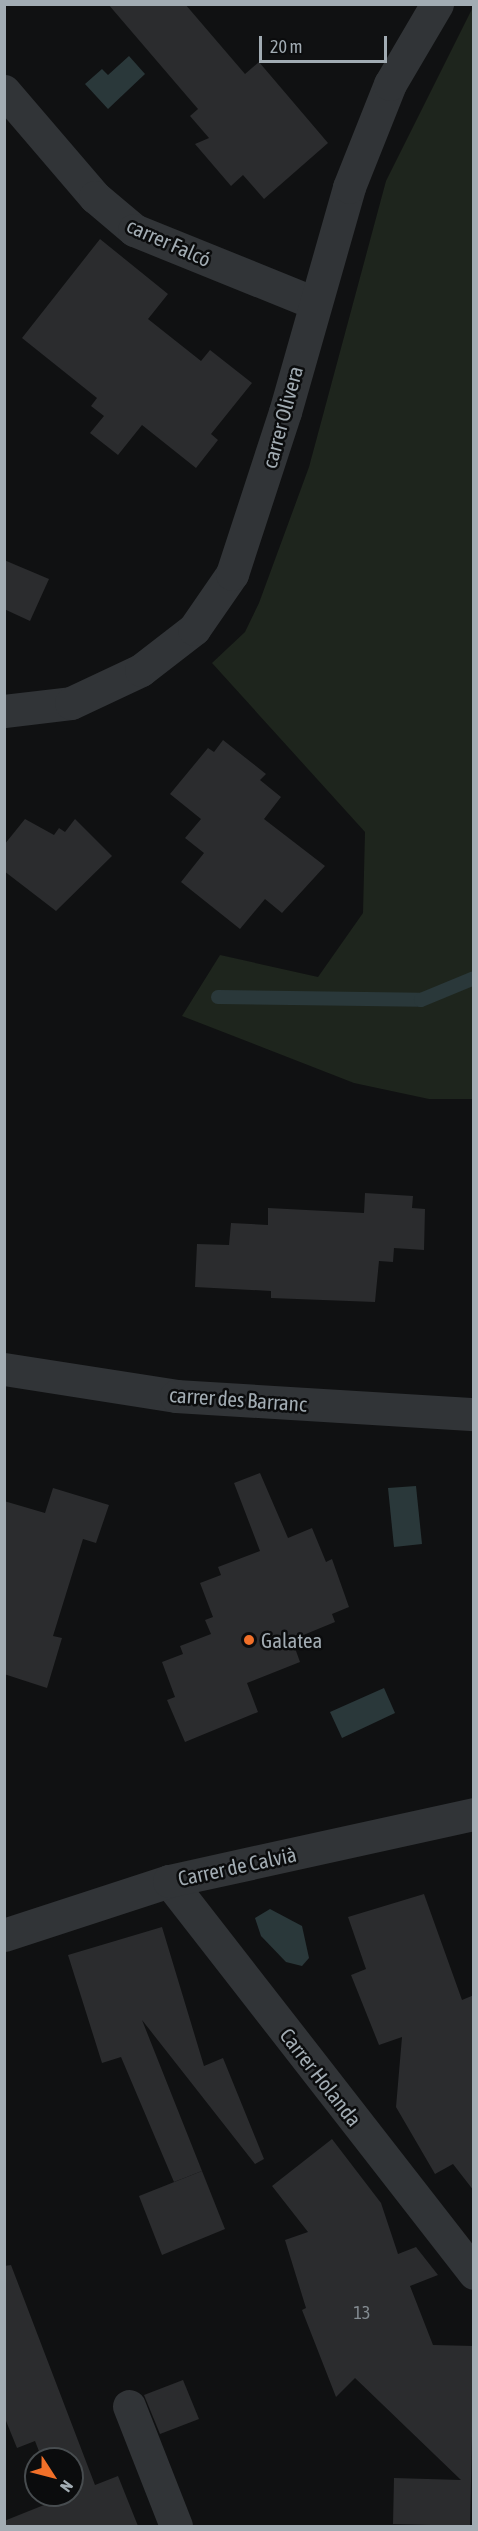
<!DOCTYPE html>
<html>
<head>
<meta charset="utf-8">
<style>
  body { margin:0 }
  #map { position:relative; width:478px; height:2531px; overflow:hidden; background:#101112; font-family:"Asap Condensed",sans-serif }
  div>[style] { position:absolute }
  .green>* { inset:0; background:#1e251d }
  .water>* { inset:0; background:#2a383a }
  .stream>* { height:14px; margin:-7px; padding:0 7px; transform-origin:7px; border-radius:7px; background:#2a383a }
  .building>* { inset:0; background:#2b2c2e }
  .street>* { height:33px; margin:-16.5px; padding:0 16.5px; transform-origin:16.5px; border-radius:16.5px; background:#313437 }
  .dots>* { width:16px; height:16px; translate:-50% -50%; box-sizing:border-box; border:3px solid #0b0c0d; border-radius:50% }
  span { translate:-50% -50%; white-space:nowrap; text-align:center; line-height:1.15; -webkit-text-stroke:5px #0b0c0d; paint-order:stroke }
  .number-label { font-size:18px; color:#848c92 }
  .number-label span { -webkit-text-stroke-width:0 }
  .street-label { font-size:21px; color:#a2acb3 }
  .poi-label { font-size:21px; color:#a2acb3 }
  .left { translate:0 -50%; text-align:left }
  .frame { position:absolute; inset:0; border:6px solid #a2acb3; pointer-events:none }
  .north { position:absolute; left:24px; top:2447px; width:60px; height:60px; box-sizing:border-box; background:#0b0c0d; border:2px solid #474c4f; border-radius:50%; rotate:126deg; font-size:16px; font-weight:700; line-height:24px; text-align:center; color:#a2acb3 }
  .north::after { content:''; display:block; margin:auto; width:21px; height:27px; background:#f17029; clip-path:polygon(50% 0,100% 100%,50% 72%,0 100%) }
  .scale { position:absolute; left:259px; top:36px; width:128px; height:27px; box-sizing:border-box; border:3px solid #a2acb3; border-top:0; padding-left:8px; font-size:18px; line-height:21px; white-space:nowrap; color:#a2acb3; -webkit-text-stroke:4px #0b0c0d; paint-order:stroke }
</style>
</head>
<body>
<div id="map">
  <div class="green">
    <i style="clip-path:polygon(473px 7px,474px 1099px,429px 1099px,354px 1083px,182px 1016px,220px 955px,318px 977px,363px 913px,365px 832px,212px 663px,245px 632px,259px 603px,309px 467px,386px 181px)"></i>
  </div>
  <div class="water">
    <i style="clip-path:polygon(129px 56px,145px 74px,108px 109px,85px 84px,102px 69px,108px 75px)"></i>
    <i style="clip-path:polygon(416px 1486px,422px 1544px,394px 1547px,388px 1488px)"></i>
    <i style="clip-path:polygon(384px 1688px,395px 1713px,342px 1738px,330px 1712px)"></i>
    <i style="clip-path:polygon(270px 1909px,302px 1926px,309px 1958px,302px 1966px,286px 1962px,261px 1936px,255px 1918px)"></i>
  </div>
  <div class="stream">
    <i style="left:218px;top:997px;width:203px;rotate:0.8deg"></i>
    <i style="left:421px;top:1000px;width:57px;rotate:-22.5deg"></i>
  </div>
  <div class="building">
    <i style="clip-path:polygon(108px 4px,185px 4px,245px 74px,259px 62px,328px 143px,264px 199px,243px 175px,231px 186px,195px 144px,209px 138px,190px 116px,198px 109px)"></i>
    <i style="clip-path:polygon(100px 239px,168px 294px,148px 319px,201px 361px,210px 350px,252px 383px,211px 434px,218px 440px,196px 468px,142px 425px,118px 455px,90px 433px,104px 416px,91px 406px,97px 398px,22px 338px)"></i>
    <i style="clip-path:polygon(4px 560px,49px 579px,30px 621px,4px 609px)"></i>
    <i style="clip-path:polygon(223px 740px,266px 774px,260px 780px,281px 797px,264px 819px,325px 866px,282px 913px,265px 899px,240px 929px,181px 882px,204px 853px,185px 838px,201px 819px,170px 794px,208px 748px,214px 752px)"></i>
    <i style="clip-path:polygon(25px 819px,54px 835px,59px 828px,65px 832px,75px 819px,112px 856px,56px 911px,4px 871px,4px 845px)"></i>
    <i style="clip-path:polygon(365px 1193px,413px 1196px,412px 1208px,425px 1209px,424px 1250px,394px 1248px,393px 1262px,379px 1261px,375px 1302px,271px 1298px,271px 1291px,195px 1287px,197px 1244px,229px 1245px,231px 1223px,268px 1225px,268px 1208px,364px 1213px)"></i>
    <i style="clip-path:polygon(260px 1473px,288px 1538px,312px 1528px,326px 1562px,332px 1559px,349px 1607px,332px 1614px,335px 1622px,301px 1636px,305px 1644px,295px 1648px,300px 1662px,247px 1683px,258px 1712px,185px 1742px,167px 1700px,175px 1697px,162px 1662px,183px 1654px,180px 1646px,211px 1634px,205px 1620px,213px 1617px,200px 1583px,221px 1575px,218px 1567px,260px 1551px,234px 1483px)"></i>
    <i style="clip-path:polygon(53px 1488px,109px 1505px,96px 1543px,83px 1539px,53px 1636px,62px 1638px,47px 1688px,4px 1674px,4px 1501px,45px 1513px)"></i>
    <i style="clip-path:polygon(424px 1894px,462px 2000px,474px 1995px,474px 2191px,453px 2164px,435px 2174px,396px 2107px,402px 2037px,379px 2045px,351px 1975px,366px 1969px,348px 1917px)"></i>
    <i style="clip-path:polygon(162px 1927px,204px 2066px,223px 2058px,264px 2159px,255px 2164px,142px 2020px,202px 2171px,174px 2182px,121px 2057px,102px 2063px,68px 1955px)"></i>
    <i style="clip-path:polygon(332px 2139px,381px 2203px,398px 2254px,416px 2247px,438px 2275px,410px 2286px,433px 2345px,474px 2346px,470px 2526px,393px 2524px,394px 2478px,461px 2480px,355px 2378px,336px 2397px,302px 2310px,306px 2308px,285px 2240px,308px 2232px,272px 2186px)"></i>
    <i style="clip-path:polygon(202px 2171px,225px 2229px,162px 2255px,139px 2196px)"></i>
    <i style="clip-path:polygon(11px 2265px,95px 2485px,118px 2476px,138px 2526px,4px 2526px,4px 2521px,59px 2499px,57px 2495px,72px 2495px,72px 2459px,42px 2459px,35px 2441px,17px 2448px,4px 2416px,4px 2266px)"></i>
    <i style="clip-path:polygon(183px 2380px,199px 2419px,160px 2434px,144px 2395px)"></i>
  </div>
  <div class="street">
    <i style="left:4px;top:91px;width:140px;rotate:49.4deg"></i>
    <i style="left:95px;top:197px;width:51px;rotate:40.2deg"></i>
    <i style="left:134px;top:230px;width:192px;rotate:22deg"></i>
    <i style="left:4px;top:711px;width:67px;rotate:-6.8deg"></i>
    <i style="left:71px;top:703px;width:77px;rotate:-25.2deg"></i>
    <i style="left:141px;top:670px;width:67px;rotate:-37.7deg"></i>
    <i style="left:194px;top:629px;width:67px;rotate:-55.4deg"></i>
    <i style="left:232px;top:574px;width:170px;rotate:-71.9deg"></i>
    <i style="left:285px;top:412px;width:234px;rotate:-74.1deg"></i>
    <i style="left:349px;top:187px;width:111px;rotate:-68.3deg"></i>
    <i style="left:390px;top:84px;width:93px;rotate:-59.6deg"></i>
    <i style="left:4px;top:1369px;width:174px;rotate:8.9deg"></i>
    <i style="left:176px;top:1396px;width:299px;rotate:3.5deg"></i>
    <i style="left:169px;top:1881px;width:497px;rotate:52.1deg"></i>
    <i style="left:4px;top:1935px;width:174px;rotate:-18.1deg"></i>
    <i style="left:169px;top:1881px;width:312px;rotate:-12.4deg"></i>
    <i style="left:129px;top:2406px;width:129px;rotate:68.6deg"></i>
  </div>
  <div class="dots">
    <i style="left:249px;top:1640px;background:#f17029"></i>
  </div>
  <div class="number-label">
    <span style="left:362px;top:2313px">13</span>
  </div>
  <div class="street-label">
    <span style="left:169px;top:242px;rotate:24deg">carrer Falcó</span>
    <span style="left:282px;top:417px;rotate:-75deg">carrer Olivera</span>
    <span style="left:238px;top:1399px;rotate:4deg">carrer des Barranc</span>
    <span style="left:237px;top:1866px;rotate:-12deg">Carrer de Calvià</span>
    <span style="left:321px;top:2077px;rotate:52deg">Carrer Holanda</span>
  </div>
  <div class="poi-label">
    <span class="left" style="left:261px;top:1640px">Galatea</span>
  </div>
  <div class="frame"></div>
  <div class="north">N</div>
  <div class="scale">20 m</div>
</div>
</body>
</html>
